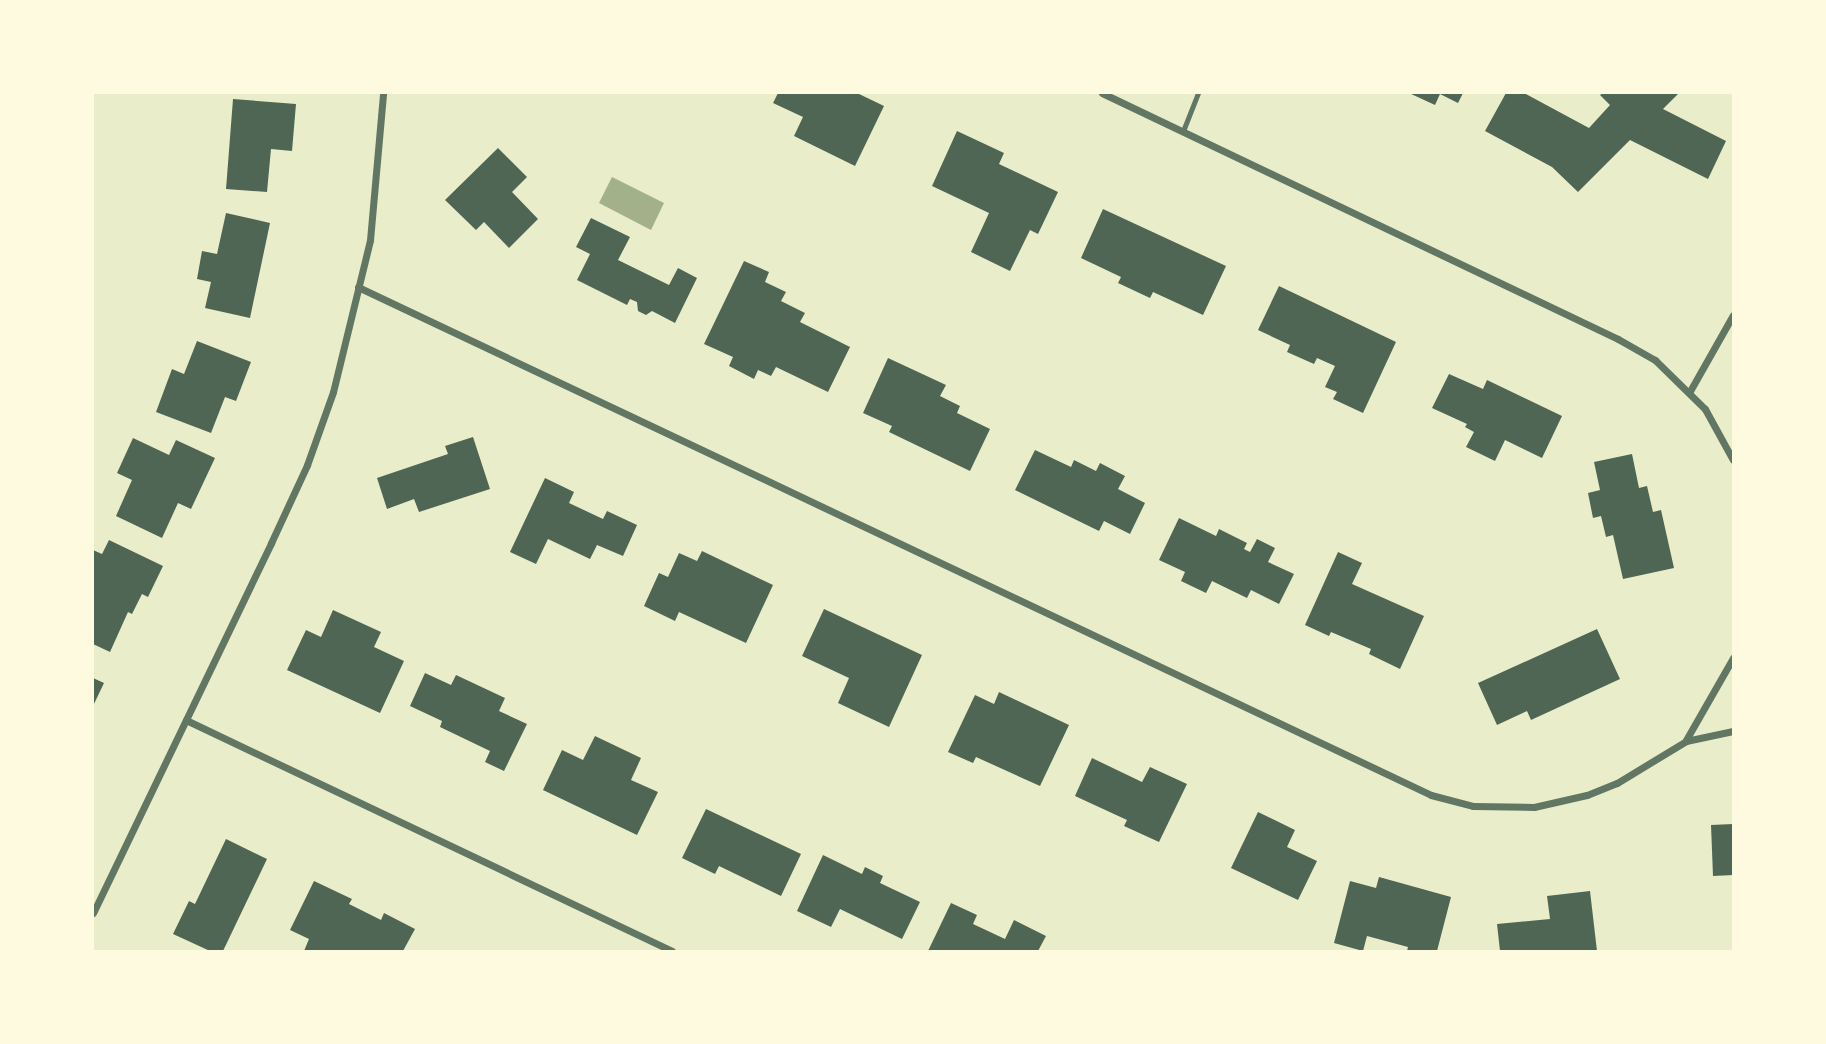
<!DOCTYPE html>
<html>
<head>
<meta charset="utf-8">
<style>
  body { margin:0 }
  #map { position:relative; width:1826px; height:1044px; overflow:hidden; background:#e9edc9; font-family:"Nunito Sans",sans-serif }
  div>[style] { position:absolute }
  .water>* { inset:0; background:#a3b18a }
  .building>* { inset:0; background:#4f6655 }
  .service>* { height:5px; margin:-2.5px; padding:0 2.5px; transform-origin:2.5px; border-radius:2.5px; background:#617663 }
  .minor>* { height:7px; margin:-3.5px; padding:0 3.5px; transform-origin:3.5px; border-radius:3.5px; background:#617663 }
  span { translate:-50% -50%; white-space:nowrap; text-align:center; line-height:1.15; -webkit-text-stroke:7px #fefae0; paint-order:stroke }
  .frame { position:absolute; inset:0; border:94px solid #fefae0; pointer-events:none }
</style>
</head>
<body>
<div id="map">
  <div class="water">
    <i style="clip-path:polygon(612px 177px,664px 203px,651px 230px,599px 203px)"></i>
  </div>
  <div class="building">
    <i style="clip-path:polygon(778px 93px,857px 93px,884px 106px,855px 166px,794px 136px,803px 117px,773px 103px)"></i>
    <i style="clip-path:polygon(1409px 93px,1463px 93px,1458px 103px,1440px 94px,1435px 105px)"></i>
    <i style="clip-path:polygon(1506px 93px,1524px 93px,1589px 128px,1610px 105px,1600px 95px,1603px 93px,1679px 93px,1663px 109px,1726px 141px,1708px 179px,1630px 140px,1578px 192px,1552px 167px,1485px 131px)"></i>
    <i style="clip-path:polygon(233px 99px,296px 104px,292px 151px,271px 149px,267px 192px,226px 189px)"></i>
    <i style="clip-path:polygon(957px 131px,1004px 153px,999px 164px,1058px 192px,1038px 234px,1030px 230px,1010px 271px,971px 252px,989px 213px,932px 186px)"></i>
    <i style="clip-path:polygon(498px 148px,527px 177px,512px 192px,538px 219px,509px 248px,484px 222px,476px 230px,445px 200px)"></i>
    <i style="clip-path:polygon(1103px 209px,1226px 266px,1203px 315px,1153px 292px,1150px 298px,1118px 283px,1121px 277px,1081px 258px)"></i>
    <i style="clip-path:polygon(226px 213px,270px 223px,250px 318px,205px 308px,211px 282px,197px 279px,202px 251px,217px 254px)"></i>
    <i style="clip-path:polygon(591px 218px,630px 237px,618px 260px,669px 285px,678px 268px,697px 278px,675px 323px,652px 311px,646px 315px,638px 311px,637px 302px,630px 299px,627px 305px,577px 280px,590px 254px,576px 247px)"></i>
    <i style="clip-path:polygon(744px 261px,769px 272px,765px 282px,786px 292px,781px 301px,805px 313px,800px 322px,850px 347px,828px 392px,776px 367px,771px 376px,758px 370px,754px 379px,729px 366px,733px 357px,704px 344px)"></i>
    <i style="clip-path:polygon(1279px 286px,1396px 342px,1363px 413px,1333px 399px,1337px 392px,1325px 387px,1335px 366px,1317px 358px,1314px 364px,1287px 352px,1290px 345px,1258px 330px)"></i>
    <i style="clip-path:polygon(197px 341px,251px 362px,236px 401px,225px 397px,211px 433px,156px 412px,172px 369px,184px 374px)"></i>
    <i style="clip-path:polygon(888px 358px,946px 385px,940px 396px,960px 406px,957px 413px,990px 429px,970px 471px,889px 432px,892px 426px,863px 413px)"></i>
    <i style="clip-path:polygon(1449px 374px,1483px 389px,1487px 380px,1562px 416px,1542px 458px,1505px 440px,1495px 461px,1466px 447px,1474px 432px,1465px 427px,1467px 424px,1432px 408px)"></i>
    <i style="clip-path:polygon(473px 437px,490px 489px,419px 512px,414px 499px,387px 509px,377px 478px,448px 454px,445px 446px)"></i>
    <i style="clip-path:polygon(133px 438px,169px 455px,176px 440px,215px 458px,191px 509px,178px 503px,162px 538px,116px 516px,132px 480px,117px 473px)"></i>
    <i style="clip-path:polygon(1035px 450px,1071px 467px,1074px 460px,1096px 471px,1100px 463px,1125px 476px,1118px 489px,1145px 503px,1130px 534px,1104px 521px,1099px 531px,1015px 490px)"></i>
    <i style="clip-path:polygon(1632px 454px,1639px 488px,1647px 486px,1653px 512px,1661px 510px,1674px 568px,1623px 579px,1613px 535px,1606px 537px,1601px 516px,1593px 518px,1588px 493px,1600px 490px,1594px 462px)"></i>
    <i style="clip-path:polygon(545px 478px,574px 492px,569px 503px,603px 519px,607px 511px,637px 525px,623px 556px,597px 545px,590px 559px,548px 539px,536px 564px,510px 552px)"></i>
    <i style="clip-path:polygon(1179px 518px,1216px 536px,1219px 529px,1247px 543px,1244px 549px,1250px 552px,1257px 539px,1275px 548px,1268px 562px,1294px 574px,1279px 604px,1251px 590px,1247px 598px,1212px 581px,1206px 593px,1181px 581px,1185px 572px,1159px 560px)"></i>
    <i style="clip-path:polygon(109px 540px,163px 566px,148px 597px,142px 594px,132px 614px,128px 612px,110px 652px,93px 644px,93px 550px,102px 554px)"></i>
    <i style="clip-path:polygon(702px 551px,773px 585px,746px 643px,679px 612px,675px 621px,644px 606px,659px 573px,668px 577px,679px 553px,697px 561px)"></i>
    <i style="clip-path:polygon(1338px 552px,1362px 563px,1352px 584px,1424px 616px,1400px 669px,1369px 654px,1371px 649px,1331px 632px,1329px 636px,1305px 625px)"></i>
    <i style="clip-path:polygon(824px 609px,922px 655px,889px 727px,838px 703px,849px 678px,802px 656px)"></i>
    <i style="clip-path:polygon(333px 610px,381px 632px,374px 647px,404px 661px,380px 713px,287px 670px,306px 630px,321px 637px)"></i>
    <i style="clip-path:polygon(1597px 629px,1620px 679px,1531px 720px,1527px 711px,1497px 725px,1478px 683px)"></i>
    <i style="clip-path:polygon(425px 673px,451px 685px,456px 675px,505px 698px,499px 711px,527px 724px,504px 771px,485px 762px,490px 751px,440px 727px,442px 721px,410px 706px)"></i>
    <i style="clip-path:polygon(93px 678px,104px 683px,93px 706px)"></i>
    <i style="clip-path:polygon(999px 692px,1069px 725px,1040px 786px,976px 757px,973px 763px,948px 752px,975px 695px,994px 704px)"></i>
    <i style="clip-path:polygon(595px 736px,641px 758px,631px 780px,658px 792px,637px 835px,543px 790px,562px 750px,583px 760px)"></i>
    <i style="clip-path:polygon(1092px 758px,1142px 782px,1150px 767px,1187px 784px,1159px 842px,1124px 826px,1127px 820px,1075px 796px)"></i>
    <i style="clip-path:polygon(706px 809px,801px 854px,781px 896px,719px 866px,715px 874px,682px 858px)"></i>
    <i style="clip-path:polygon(1258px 812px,1295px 830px,1287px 847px,1317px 861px,1298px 900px,1231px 868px)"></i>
    <i style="clip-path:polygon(1733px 824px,1733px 875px,1713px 876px,1711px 825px)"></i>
    <i style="clip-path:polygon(226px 839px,267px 859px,223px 951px,210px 951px,173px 934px,189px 901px,195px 904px)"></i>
    <i style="clip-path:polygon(823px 855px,862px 874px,865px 867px,883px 876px,880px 883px,920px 902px,902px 939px,840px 909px,831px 927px,797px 911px)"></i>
    <i style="clip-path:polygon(1379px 877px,1451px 897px,1437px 951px,1407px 951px,1408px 947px,1367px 936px,1363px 951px,1334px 943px,1350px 881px,1376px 888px)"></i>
    <i style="clip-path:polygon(314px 881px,352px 899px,349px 904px,381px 920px,384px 913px,415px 929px,403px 951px,304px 951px,309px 939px,290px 930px)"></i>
    <i style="clip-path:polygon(1590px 891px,1597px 951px,1500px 951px,1497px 924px,1550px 919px,1547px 896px)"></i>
    <i style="clip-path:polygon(951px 903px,977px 915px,973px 924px,1005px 939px,1014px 920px,1046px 936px,1038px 951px,928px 951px)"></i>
  </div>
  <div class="service">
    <i style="left:1183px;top:131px;width:41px;rotate:-68.5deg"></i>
  </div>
  <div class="minor">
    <i style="left:1102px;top:93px;width:572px;rotate:25.49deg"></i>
    <i style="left:1618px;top:339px;width:43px;rotate:29.6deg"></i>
    <i style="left:1655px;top:360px;width:70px;rotate:44.4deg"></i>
    <i style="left:1705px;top:409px;width:58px;rotate:61.2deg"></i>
    <i style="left:358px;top:287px;width:1187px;rotate:25.33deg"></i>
    <i style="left:1431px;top:795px;width:43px;rotate:14.7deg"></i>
    <i style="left:1473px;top:806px;width:61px;rotate:0.9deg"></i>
    <i style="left:1534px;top:807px;width:54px;rotate:-12.8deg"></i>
    <i style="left:1587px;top:795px;width:32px;rotate:-22deg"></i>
    <i style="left:1617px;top:783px;width:81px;rotate:-31.3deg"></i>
    <i style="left:1686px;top:741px;width:48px;rotate:-12deg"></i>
    <i style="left:1690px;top:391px;width:87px;rotate:-60.5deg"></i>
    <i style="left:186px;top:720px;width:538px;rotate:25.42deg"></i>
    <i style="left:1686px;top:740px;width:95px;rotate:-60.2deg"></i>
    <i style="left:93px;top:913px;width:411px;rotate:-64.3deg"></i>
    <i style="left:271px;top:543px;width:86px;rotate:-65.2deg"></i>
    <i style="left:307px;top:465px;width:77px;rotate:-70.4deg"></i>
    <i style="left:333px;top:392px;width:156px;rotate:-76.3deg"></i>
    <i style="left:370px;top:240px;width:148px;rotate:-84.9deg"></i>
  </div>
  <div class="frame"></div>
</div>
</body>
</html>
